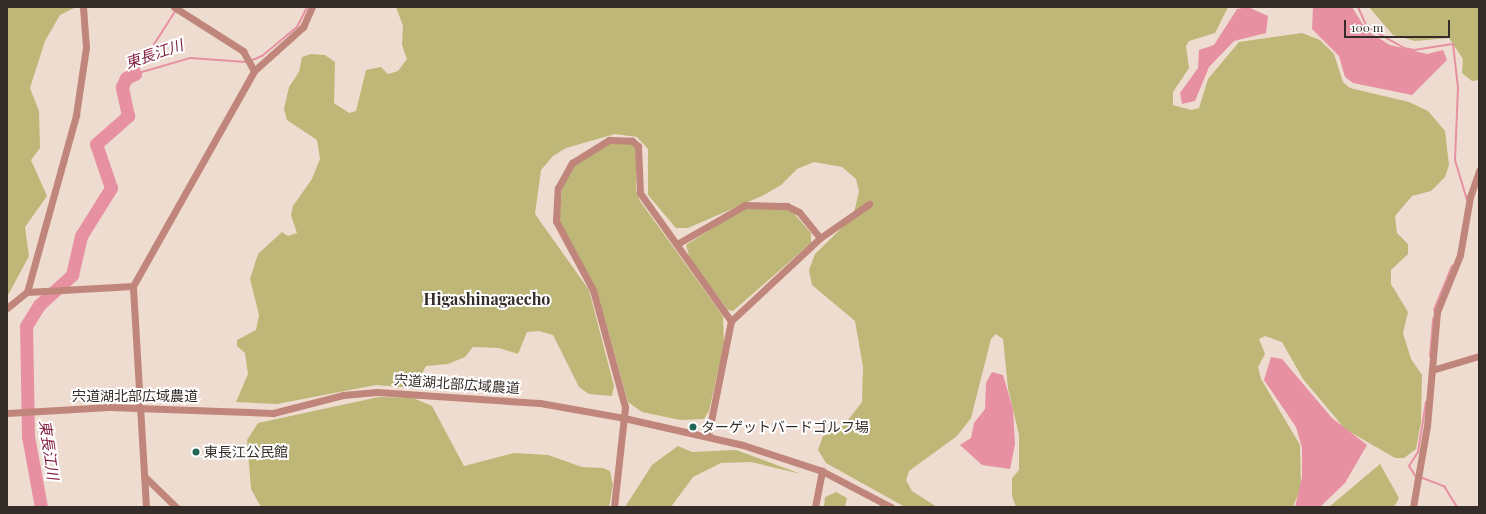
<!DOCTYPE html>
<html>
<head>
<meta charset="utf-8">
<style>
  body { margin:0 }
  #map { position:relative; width:1486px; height:514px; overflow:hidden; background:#efdcd0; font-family:"Playfair Display","Noto Sans JP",serif }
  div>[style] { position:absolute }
  .green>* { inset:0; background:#beb777 }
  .water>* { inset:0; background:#e690a1 }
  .stream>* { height:2px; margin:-1px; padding:0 1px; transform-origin:1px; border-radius:1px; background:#e690a1 }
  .river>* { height:13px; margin:-6.5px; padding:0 6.5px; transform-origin:6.5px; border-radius:6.5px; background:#e690a1 }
  .minor>* { height:7px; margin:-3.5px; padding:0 3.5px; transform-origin:3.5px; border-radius:3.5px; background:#c1867b }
  .dots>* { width:11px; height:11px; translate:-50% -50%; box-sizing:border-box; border:2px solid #fff; border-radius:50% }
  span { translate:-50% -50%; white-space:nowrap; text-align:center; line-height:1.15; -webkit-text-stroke:4px #fff; paint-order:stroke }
  .street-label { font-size:14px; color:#342c28 }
  .poi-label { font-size:14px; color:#342c28 }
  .left { translate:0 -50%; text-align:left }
  .water-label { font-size:15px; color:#7e193b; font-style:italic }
  .quarter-label { font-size:16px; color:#342c28; font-weight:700 }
  .frame { position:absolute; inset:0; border:8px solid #342c28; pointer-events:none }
  .scale { position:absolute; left:1344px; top:20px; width:106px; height:18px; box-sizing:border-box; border:2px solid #342c28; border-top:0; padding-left:5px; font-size:12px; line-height:14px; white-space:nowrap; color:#342c28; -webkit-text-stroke:3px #fff; paint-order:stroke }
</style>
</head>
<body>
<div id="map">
  <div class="green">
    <i style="clip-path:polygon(7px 7px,76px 7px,60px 15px,45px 41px,30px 88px,39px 111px,40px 148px,31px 160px,47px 196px,25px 227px,29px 256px,7px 297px)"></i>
    <i style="clip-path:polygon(396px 7px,1228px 7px,1215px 33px,1189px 41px,1186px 46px,1189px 68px,1173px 92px,1173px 105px,1191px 110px,1199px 108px,1208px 79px,1239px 42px,1302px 33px,1320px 40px,1334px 54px,1343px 82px,1350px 88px,1409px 102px,1428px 111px,1445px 131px,1449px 165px,1445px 177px,1431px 191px,1412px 196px,1395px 216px,1397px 233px,1408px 244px,1408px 254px,1391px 270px,1391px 284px,1408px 312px,1403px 333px,1411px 359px,1422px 375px,1421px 422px,1416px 449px,1404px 458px,1395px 458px,1345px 429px,1303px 379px,1282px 342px,1265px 336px,1259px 339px,1265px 354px,1258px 367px,1261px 379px,1300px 445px,1301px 487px,1293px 507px,1016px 507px,1012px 496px,1012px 478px,1019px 470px,1019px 435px,1008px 388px,1003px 339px,996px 334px,991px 339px,971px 418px,957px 436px,909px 471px,906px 480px,912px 491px,937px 507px,905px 507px,826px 463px,818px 450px,823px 436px,844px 425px,862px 402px,863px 367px,855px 321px,812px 285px,809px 270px,815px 254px,853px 217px,859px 191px,856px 179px,842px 167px,814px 162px,797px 169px,781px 185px,764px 195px,688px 228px,676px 228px,648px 195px,648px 149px,637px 137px,615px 134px,566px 148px,553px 156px,541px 170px,535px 214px,589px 290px,614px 386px,612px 396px,589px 394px,579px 387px,553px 335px,539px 331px,527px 332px,518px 354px,499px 348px,473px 347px,465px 357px,448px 364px,426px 366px,414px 388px,376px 385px,277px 404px,236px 402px,248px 374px,245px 353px,237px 346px,237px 340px,256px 330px,259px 315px,250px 279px,258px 254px,282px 232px,288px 236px,297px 233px,291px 215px,293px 206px,312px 179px,320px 159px,317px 140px,287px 120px,284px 109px,289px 87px,299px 72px,302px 57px,311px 54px,325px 55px,335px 62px,334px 103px,349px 113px,356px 111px,366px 70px,381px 67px,388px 74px,398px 71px,407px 59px,402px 45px,403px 26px)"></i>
    <i style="clip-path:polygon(1369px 7px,1479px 7px,1479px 80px,1472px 81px,1462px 73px,1463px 59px,1449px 38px,1415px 41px,1393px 35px)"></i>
    <i style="clip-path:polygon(615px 141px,629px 142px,636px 149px,636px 190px,640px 201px,723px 316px,724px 344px,709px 411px,704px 419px,680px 420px,642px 412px,628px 402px,597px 291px,562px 228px,559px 219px,563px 181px,576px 163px)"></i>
    <i style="clip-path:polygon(745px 208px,790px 209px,811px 233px,811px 243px,733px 311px,728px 310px,690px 259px,686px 245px)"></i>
    <i style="clip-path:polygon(379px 397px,413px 398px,432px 406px,464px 466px,514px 453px,548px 455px,582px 467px,603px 468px,610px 471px,613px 485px,609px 507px,261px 507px,251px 489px,247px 440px,258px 423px)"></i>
    <i style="clip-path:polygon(678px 446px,692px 452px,736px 450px,801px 474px,751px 462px,721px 463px,693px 477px,671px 507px,625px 507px,652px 465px)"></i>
    <i style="clip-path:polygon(1380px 464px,1399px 498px,1394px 507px,1329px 507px)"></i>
    <i style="clip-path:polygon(836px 492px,847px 498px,845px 507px,824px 507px,825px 497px)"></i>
  </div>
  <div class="water">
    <i style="clip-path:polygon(1248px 7px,1268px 16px,1266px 33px,1234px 41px,1209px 67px,1195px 101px,1182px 104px,1180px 93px,1198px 68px,1199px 50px,1214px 45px,1237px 9px)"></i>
    <i style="clip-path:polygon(1313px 7px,1352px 7px,1367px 31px,1390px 45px,1427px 54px,1443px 50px,1447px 60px,1412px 95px,1353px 83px,1345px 77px,1339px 56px,1312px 29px)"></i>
    <i style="clip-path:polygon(1271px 357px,1282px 359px,1332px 418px,1367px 445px,1345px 483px,1320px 507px,1295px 507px,1302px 477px,1302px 448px,1296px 427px,1264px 380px)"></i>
    <i style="clip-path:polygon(992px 372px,1003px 375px,1013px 409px,1015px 444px,1010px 469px,982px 465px,960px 445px,971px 438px,974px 423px,985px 409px,986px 383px)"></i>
  </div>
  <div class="stream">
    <i style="left:1358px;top:7px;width:22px;rotate:66deg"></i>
    <i style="left:1367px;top:27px;width:43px;rotate:29.6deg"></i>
    <i style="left:1404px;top:48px;width:10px;rotate:11deg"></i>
    <i style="left:1414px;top:50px;width:39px;rotate:-9deg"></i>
    <i style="left:1453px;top:44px;width:44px;rotate:83.5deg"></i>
    <i style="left:1458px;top:88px;width:72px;rotate:92.4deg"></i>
    <i style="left:1455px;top:160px;width:42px;rotate:73.3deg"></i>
    <i style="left:250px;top:61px;width:13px;rotate:-23deg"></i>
    <i style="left:262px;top:56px;width:45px;rotate:-39.6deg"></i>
    <i style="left:297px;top:27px;width:22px;rotate:-63deg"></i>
    <i style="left:135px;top:74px;width:57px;rotate:-16.2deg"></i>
    <i style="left:190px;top:58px;width:56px;rotate:4.1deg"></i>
    <i style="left:135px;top:74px;width:76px;rotate:-57.4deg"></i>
    <i style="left:1434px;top:310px;width:48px;rotate:-67.8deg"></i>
    <i style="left:1430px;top:356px;width:38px;rotate:-85deg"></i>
    <i style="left:1416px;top:477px;width:13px;rotate:-122deg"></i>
    <i style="left:1409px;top:466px;width:17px;rotate:-57deg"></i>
    <i style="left:1418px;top:452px;width:51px;rotate:-80.9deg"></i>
    <i style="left:1420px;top:477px;width:26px;rotate:21deg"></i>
    <i style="left:1444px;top:486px;width:25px;rotate:58deg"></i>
  </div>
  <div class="river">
    <i style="left:41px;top:507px;width:72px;rotate:-100.4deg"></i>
    <i style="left:28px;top:436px;width:110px;rotate:-91deg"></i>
    <i style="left:26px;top:326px;width:25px;rotate:-58deg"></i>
    <i style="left:39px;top:305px;width:45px;rotate:-42.3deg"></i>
    <i style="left:72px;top:275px;width:40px;rotate:-77deg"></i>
    <i style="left:81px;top:236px;width:57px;rotate:-58deg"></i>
    <i style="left:111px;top:188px;width:46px;rotate:-108.8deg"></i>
    <i style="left:96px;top:144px;width:43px;rotate:-41.2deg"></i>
    <i style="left:128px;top:116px;width:30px;rotate:-102deg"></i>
    <i style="left:122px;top:87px;width:10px;rotate:-66deg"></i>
    <i style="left:126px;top:78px;width:10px;rotate:-24deg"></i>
  </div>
  <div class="minor">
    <i style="left:174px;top:7px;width:82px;rotate:32.5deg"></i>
    <i style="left:243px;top:51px;width:23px;rotate:61deg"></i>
    <i style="left:677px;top:244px;width:78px;rotate:-29.8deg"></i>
    <i style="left:745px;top:205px;width:42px;rotate:1.4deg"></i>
    <i style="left:787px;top:206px;width:13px;rotate:27deg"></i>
    <i style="left:799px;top:212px;width:33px;rotate:51deg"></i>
    <i style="left:27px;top:292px;width:106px;rotate:-3.2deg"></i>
    <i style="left:7px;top:308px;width:26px;rotate:-39deg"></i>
    <i style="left:27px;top:292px;width:184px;rotate:-74.5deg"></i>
    <i style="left:76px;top:115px;width:69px;rotate:-81.6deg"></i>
    <i style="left:86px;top:47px;width:40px;rotate:-94.3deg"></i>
    <i style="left:1432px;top:370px;width:49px;rotate:-16.6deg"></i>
    <i style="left:7px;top:413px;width:102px;rotate:-3.4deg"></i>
    <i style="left:109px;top:407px;width:164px;rotate:2.1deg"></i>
    <i style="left:273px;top:413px;width:72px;rotate:-14.4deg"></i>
    <i style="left:343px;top:395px;width:34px;rotate:-5deg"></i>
    <i style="left:377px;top:392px;width:163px;rotate:3.9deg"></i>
    <i style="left:540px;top:403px;width:85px;rotate:10.1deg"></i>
    <i style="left:624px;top:418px;width:122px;rotate:12.8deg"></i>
    <i style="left:743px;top:445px;width:83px;rotate:18.2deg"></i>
    <i style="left:822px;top:471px;width:78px;rotate:27.6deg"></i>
    <i style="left:708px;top:436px;width:117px;rotate:-78.7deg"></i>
    <i style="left:731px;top:321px;width:122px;rotate:-43deg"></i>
    <i style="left:820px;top:238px;width:60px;rotate:-34.8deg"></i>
    <i style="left:144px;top:476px;width:45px;rotate:44.1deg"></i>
    <i style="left:146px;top:507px;width:221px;rotate:-93.4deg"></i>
    <i style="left:133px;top:286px;width:247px;rotate:-60.6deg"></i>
    <i style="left:254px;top:71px;width:66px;rotate:-41.9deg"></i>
    <i style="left:303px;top:27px;width:22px;rotate:-66deg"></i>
    <i style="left:614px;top:507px;width:101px;rotate:-83.7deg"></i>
    <i style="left:625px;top:407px;width:121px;rotate:-105.3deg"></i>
    <i style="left:593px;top:290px;width:78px;rotate:-118.2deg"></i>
    <i style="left:556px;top:221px;width:33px;rotate:-87deg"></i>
    <i style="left:558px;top:188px;width:29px;rotate:-61deg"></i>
    <i style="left:572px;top:163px;width:44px;rotate:-31.9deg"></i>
    <i style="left:609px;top:140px;width:23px;rotate:2deg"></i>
    <i style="left:632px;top:141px;width:8px;rotate:40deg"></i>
    <i style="left:638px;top:146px;width:47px;rotate:87.6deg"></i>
    <i style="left:640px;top:193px;width:157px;rotate:54.6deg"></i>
    <i style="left:815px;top:507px;width:37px;rotate:-79deg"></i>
    <i style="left:1413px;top:507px;width:82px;rotate:-80.2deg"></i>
    <i style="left:1427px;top:426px;width:114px;rotate:-85deg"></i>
    <i style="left:1437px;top:312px;width:61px;rotate:-68deg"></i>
    <i style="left:1460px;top:255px;width:59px;rotate:-80.2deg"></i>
    <i style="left:1470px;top:197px;width:28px;rotate:-71deg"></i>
  </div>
  <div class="dots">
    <i style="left:693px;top:427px;background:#226656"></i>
    <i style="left:196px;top:452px;background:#226656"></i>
  </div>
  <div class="street-label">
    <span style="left:457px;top:384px;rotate:4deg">宍道湖北部広域農道</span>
    <span style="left:135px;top:396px">宍道湖北部広域農道</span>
  </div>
  <div class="poi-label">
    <span class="left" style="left:701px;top:427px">ターゲットバードゴルフ場</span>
    <span class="left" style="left:204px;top:452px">東長江公民館</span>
  </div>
  <div class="water-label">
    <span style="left:154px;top:54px;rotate:-19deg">東長江川</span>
    <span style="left:49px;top:450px;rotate:82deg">東長江川</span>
  </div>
  <div class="quarter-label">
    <span style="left:487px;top:299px">Higashinagaecho</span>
  </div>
  <div class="frame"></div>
  <div class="scale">100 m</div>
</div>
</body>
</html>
